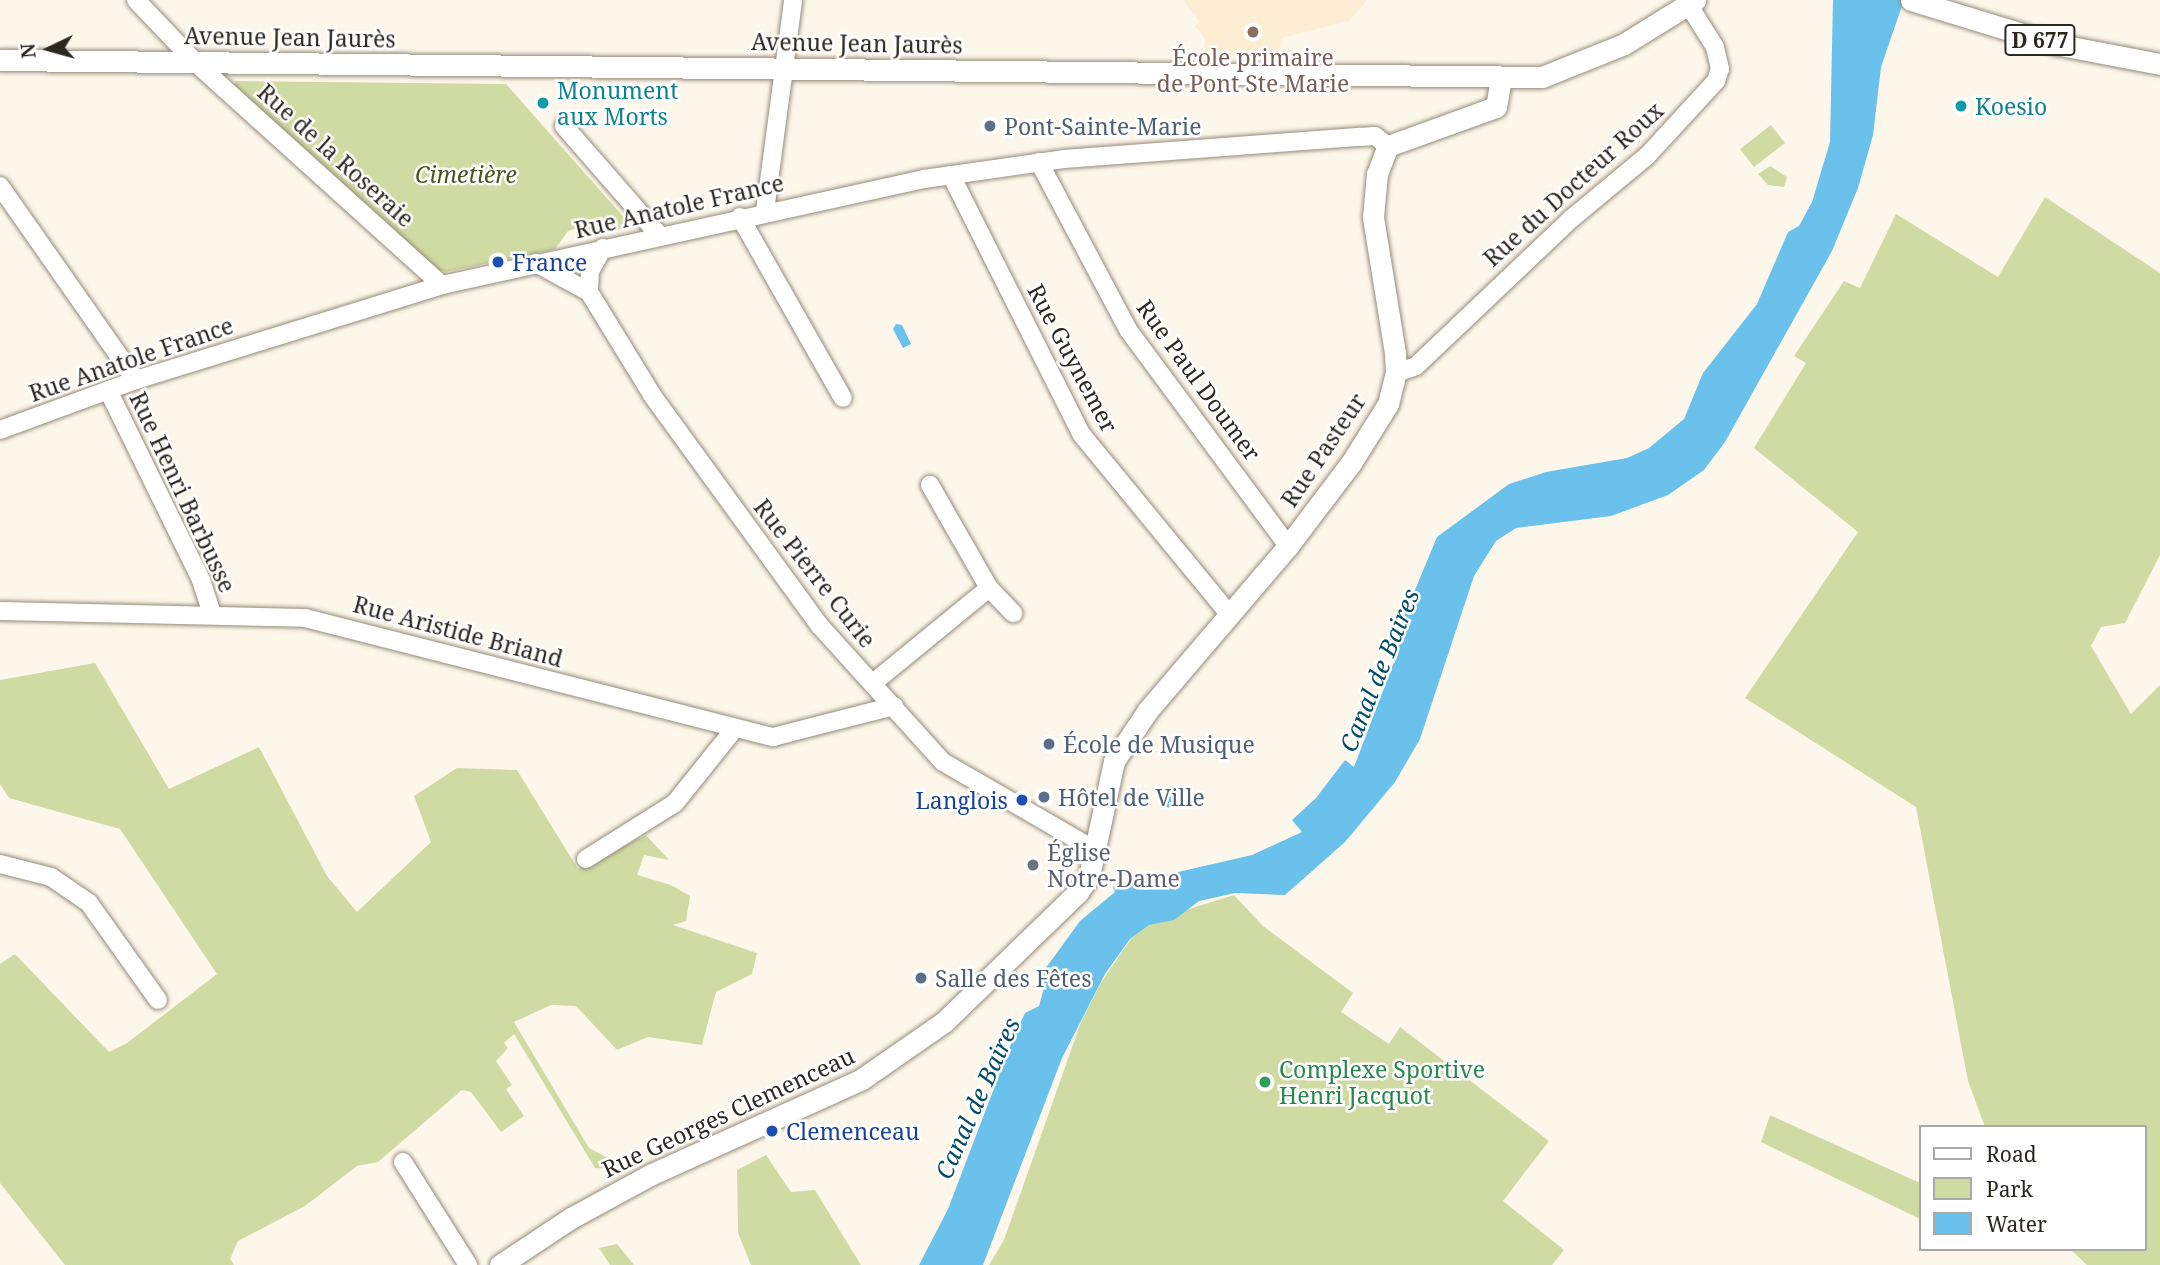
<!DOCTYPE html>
<html>
<head>
<meta charset="utf-8">
<style>
  body { margin:0 }
  #map { position:relative; width:2160px; height:1265px; overflow:hidden; background:#fdf7eb; font-family:"Noto Serif",serif }
  div>[style] { position:absolute }
  .built>* { inset:0; background:#fcedd3 }
  .green>* { inset:0; background:#d0dba3 }
  .water>* { inset:0; background:#6ac1eb }
  .roads { filter:drop-shadow(0 0 2px #958b79) drop-shadow(0 0 2px #958b79) }
  .minor>* { height:18px; margin:-9px; padding:0 9px; transform-origin:9px; border-radius:9px; background:#fff }
  .major>* { height:21px; margin:-10.5px; padding:0 10.5px; transform-origin:10.5px; border-radius:10.5px; background:#fff }
  .dots>* { width:19px; height:19px; translate:-50% -50%; box-sizing:border-box; border:4px solid #fff; border-radius:50% }
  span { translate:-50% -50%; white-space:nowrap; text-align:center; line-height:1.15; -webkit-text-stroke:5px #fff; paint-order:stroke }
  .shield-label span { padding:2px 5px; background:#fff; border:2px solid; border-radius:5px; -webkit-text-stroke-width:0 }
  .shield-label { font-size:21px; color:#2c2820; font-weight:700 }
  .street-label { font-size:23px; color:#2c2820 }
  .education-label { font-size:23px; color:#785e54 }
  .culture-label { font-size:23px; color:#0d838f }
  .left { translate:0 -50%; text-align:left }
  .service-label { font-size:23px; color:#4e5e75 }
  .park-label { font-size:23px; color:#4b541b; font-style:italic }
  .transit-label { font-size:23px; color:#164399 }
  .right { translate:-100% -50%; text-align:right }
  .worship-label { font-size:23px; color:#5b616d }
  .leisure-label { font-size:23px; color:#27864d }
  .water-label { font-size:24px; color:#004b67; font-style:italic }
  .legend { position:absolute; left:1919px; top:1125px; width:228px; height:126px; box-sizing:border-box; background:#fff; border:2px solid #aba9a6; margin:0; padding:9px 12px; list-style:none; font-size:21px; color:#2c2820 }
  .legend li { display:flex; align-items:center; gap:14px; height:35px }
  .legend b { width:35px; border:2px solid #aba9a6 }
  .north { position:absolute; left:14px; top:14px; width:70px; height:70px; -webkit-text-stroke:5px #fff; paint-order:stroke; rotate:265deg; font-size:19px; font-weight:700; line-height:28px; text-align:center; color:#2c2820 }
  .north::after { content:''; display:block; margin:auto; width:24px; height:32px; background:#2c2820; clip-path:polygon(50% 0,100% 100%,50% 72%,0 100%) }
</style>
</head>
<body>
<div id="map">
  <div class="built">
    <i style="clip-path:polygon(1183px 0,1367px 0,1349px 21px,1281px 38px,1279px 56px,1203px 55px,1205px 38px,1195px 26px,1200px 22px)"></i>
  </div>
  <div class="green">
    <i style="clip-path:polygon(236px 81px,506px 84px,628px 222px,627px 227px,588px 236px,581px 227px,568px 231px,555px 249px,446px 272px,437px 269px,234px 86px)"></i>
    <i style="clip-path:polygon(1771px 125px,1785px 143px,1754px 167px,1740px 149px)"></i>
    <i style="clip-path:polygon(1770px 166px,1787px 177px,1784px 187px,1768px 185px,1758px 174px)"></i>
    <i style="clip-path:polygon(2045px 197px,2160px 273px,2160px 555px,2125px 623px,2101px 627px,2091px 646px,2131px 714px,2160px 685px,2160px 1265px,2087px 1265px,2070px 1249px,2144px 1249px,2144px 1127px,1985px 1127px,1968px 1081px,1916px 807px,1745px 698px,1858px 532px,1754px 448px,1806px 363px,1794px 356px,1844px 281px,1860px 288px,1896px 214px,1998px 277px)"></i>
    <i style="clip-path:polygon(95px 663px,169px 789px,259px 747px,327px 876px,357px 912px,431px 842px,414px 796px,457px 768px,517px 770px,578px 869px,646px 835px,669px 860px,644px 855px,637px 875px,671px 885px,690px 896px,686px 921px,673px 925px,757px 953px,752px 974px,716px 992px,702px 1045px,648px 1037px,617px 1050px,576px 1006px,551px 1005px,514px 1022px,589px 1148px,616px 1162px,614px 1169px,595px 1168px,514px 1034px,504px 1043px,508px 1048px,496px 1061px,512px 1085px,506px 1089px,524px 1116px,501px 1132px,471px 1092px,462px 1090px,378px 1162px,357px 1166px,305px 1206px,238px 1241px,230px 1259px,234px 1265px,65px 1265px,0 1183px,0 964px,15px 954px,109px 1052px,127px 1043px,217px 974px,120px 829px,9px 798px,0 784px,0 680px)"></i>
    <i style="clip-path:polygon(1234px 895px,1263px 926px,1353px 993px,1341px 1012px,1389px 1044px,1400px 1027px,1549px 1141px,1503px 1201px,1564px 1250px,1552px 1265px,989px 1265px,1004px 1240px,1081px 1022px,1102px 981px,1131px 939px,1154px 920px)"></i>
    <i style="clip-path:polygon(1770px 1115px,1920px 1183px,1920px 1219px,1761px 1142px)"></i>
    <i style="clip-path:polygon(766px 1155px,791px 1192px,815px 1190px,861px 1265px,751px 1265px,738px 1233px,737px 1170px)"></i>
    <i style="clip-path:polygon(617px 1244px,634px 1265px,610px 1265px,599px 1248px)"></i>
  </div>
  <div class="water">
    <i style="clip-path:polygon(1833px 0,1904px 0,1881px 67px,1873px 135px,1858px 188px,1832px 251px,1725px 442px,1704px 470px,1668px 495px,1611px 516px,1516px 528px,1496px 541px,1474px 576px,1420px 739px,1395px 782px,1345px 842px,1285px 895px,1235px 893px,1199px 901px,1174px 920px,1149px 925px,1130px 939px,1105px 974px,1062px 1058px,983px 1265px,919px 1265px,948px 1209px,1014px 1036px,1025px 1013px,1039px 1006px,1045px 984px,1040px 976px,1080px 921px,1115px 892px,1113px 887px,1252px 855px,1302px 832px,1292px 820px,1316px 798px,1345px 760px,1354px 767px,1397px 654px,1400px 626px,1437px 537px,1509px 484px,1546px 472px,1627px 458px,1649px 448px,1684px 419px,1703px 373px,1757px 304px,1788px 232px,1799px 226px,1812px 202px,1830px 142px)"></i>
    <i style="clip-path:polygon(896px 324px,902px 325px,911px 344px,903px 348px,893px 329px)"></i>
    <i style="clip-path:polygon(1178px 788px,1184px 796px,1169px 808px,1164px 806px,1163px 801px)"></i>
  </div>
  <div class="roads">
    <div class="minor">
      <i style="left:136px;top:0;width:87px;rotate:46.4deg"></i>
      <i style="left:196px;top:63px;width:331px;rotate:42.1deg"></i>
      <i style="left:564px;top:126px;width:146px;rotate:48.9deg"></i>
      <i style="left:1039px;top:162px;width:191px;rotate:62deg"></i>
      <i style="left:1129px;top:331px;width:267px;rotate:53.5deg"></i>
      <i style="left:951px;top:175px;width:291px;rotate:63.3deg"></i>
      <i style="left:1082px;top:435px;width:233px;rotate:50.6deg"></i>
      <i style="left:0;top:186px;width:237px;rotate:55deg"></i>
      <i style="left:765px;top:211px;width:213px;rotate:-82.4deg"></i>
      <i style="left:740px;top:217px;width:208px;rotate:60.4deg"></i>
      <i style="left:603px;top:248px;width:26px;rotate:119deg"></i>
      <i style="left:590px;top:271px;width:21px;rotate:93deg"></i>
      <i style="left:589px;top:292px;width:121px;rotate:58.5deg"></i>
      <i style="left:652px;top:395px;width:286px;rotate:54deg"></i>
      <i style="left:820px;top:626px;width:183px;rotate:47.9deg"></i>
      <i style="left:943px;top:762px;width:176px;rotate:30.1deg"></i>
      <i style="left:536px;top:263px;width:60px;rotate:28.7deg"></i>
      <i style="left:1396px;top:373px;width:21px;rotate:-19deg"></i>
      <i style="left:1416px;top:366px;width:214px;rotate:-43.5deg"></i>
      <i style="left:1571px;top:219px;width:99px;rotate:-39.7deg"></i>
      <i style="left:1647px;top:156px;width:102px;rotate:-47.4deg"></i>
      <i style="left:1716px;top:81px;width:13px;rotate:-72deg"></i>
      <i style="left:1720px;top:69px;width:23px;rotate:-103deg"></i>
      <i style="left:1715px;top:47px;width:51px;rotate:-122.1deg"></i>
      <i style="left:108px;top:390px;width:212px;rotate:63.9deg"></i>
      <i style="left:201px;top:580px;width:36px;rotate:72deg"></i>
      <i style="left:0;top:430px;width:145px;rotate:-20.2deg"></i>
      <i style="left:136px;top:380px;width:320px;rotate:-17.2deg"></i>
      <i style="left:442px;top:285px;width:494px;rotate:-12.4deg"></i>
      <i style="left:924px;top:179px;width:141px;rotate:-8.1deg"></i>
      <i style="left:1064px;top:159px;width:297px;rotate:-4.3deg"></i>
      <i style="left:1360px;top:137px;width:15px;rotate:-4deg"></i>
      <i style="left:1375px;top:136px;width:16px;rotate:38deg"></i>
      <i style="left:989px;top:588px;width:35px;rotate:46deg"></i>
      <i style="left:0;top:611px;width:305px;rotate:1.3deg"></i>
      <i style="left:305px;top:618px;width:483px;rotate:14.3deg"></i>
      <i style="left:773px;top:737px;width:125px;rotate:-14.4deg"></i>
      <i style="left:873px;top:683px;width:150px;rotate:-39.3deg"></i>
      <i style="left:989px;top:588px;width:119px;rotate:-119.8deg"></i>
      <i style="left:586px;top:859px;width:105px;rotate:-32.2deg"></i>
      <i style="left:675px;top:803px;width:96px;rotate:-51.3deg"></i>
      <i style="left:0;top:864px;width:53px;rotate:14.3deg"></i>
      <i style="left:51px;top:877px;width:46px;rotate:34.4deg"></i>
      <i style="left:89px;top:903px;width:119px;rotate:54.6deg"></i>
      <i style="left:403px;top:1162px;width:122px;rotate:57.7deg"></i>
    </div>
    <div class="major">
      <i style="left:1911px;top:0;width:151px;rotate:17deg"></i>
      <i style="left:2055px;top:44px;width:107px;rotate:10.8deg"></i>
      <i style="left:0;top:60px;width:1542px;rotate:0.63deg"></i>
      <i style="left:1542px;top:77px;width:88px;rotate:-21.9deg"></i>
      <i style="left:1624px;top:44px;width:84px;rotate:-31.8deg"></i>
      <i style="left:500px;top:1265px;width:85px;rotate:-33.5deg"></i>
      <i style="left:571px;top:1218px;width:92px;rotate:-28.5deg"></i>
      <i style="left:652px;top:1174px;width:230px;rotate:-24.3deg"></i>
      <i style="left:862px;top:1079px;width:100px;rotate:-34.8deg"></i>
      <i style="left:944px;top:1022px;width:187px;rotate:-44.1deg"></i>
      <i style="left:1078px;top:892px;width:19px;rotate:-55deg"></i>
      <i style="left:1089px;top:876px;width:118px;rotate:-77.7deg"></i>
      <i style="left:1114px;top:761px;width:61px;rotate:-56.3deg"></i>
      <i style="left:1148px;top:710px;width:216px;rotate:-49.5deg"></i>
      <i style="left:1288px;top:546px;width:104px;rotate:-52.8deg"></i>
      <i style="left:1351px;top:463px;width:70px;rotate:-57.9deg"></i>
      <i style="left:1388px;top:404px;width:32px;rotate:-76deg"></i>
      <i style="left:1396px;top:373px;width:20px;rotate:-93deg"></i>
      <i style="left:1395px;top:353px;width:138px;rotate:-99.2deg"></i>
      <i style="left:1373px;top:217px;width:43px;rotate:-84.7deg"></i>
      <i style="left:1377px;top:174px;width:30px;rotate:-69deg"></i>
      <i style="left:1388px;top:146px;width:115px;rotate:-19.9deg"></i>
      <i style="left:1496px;top:107px;width:28px;rotate:-80deg"></i>
    </div>
  </div>
  <div class="dots">
    <i style="left:1253px;top:32px;background:#8d6e63"></i>
    <i style="left:543px;top:103px;background:#0f9aa8"></i>
    <i style="left:1961px;top:106px;background:#0f9aa8"></i>
    <i style="left:990px;top:126px;background:#5c6f8a"></i>
    <i style="left:498px;top:262px;background:#1a4fb4"></i>
    <i style="left:1049px;top:744px;background:#5c6f8a"></i>
    <i style="left:1044px;top:797px;background:#5c6f8a"></i>
    <i style="left:1022px;top:800px;background:#1a4fb4"></i>
    <i style="left:1033px;top:865px;background:#6b7280"></i>
    <i style="left:921px;top:978px;background:#5c6f8a"></i>
    <i style="left:1265px;top:1082px;background:#2e9e5b"></i>
    <i style="left:772px;top:1131px;background:#1a4fb4"></i>
  </div>
  <div class="shield-label">
    <span style="left:2040px;top:40px">D 677</span>
  </div>
  <div class="street-label">
    <span style="left:290px;top:37px;rotate:1deg">Avenue Jean Jaurès</span>
    <span style="left:857px;top:43px;rotate:1deg">Avenue Jean Jaurès</span>
    <span style="left:336px;top:155px;rotate:42deg">Rue de la Roseraie</span>
    <span style="left:1573px;top:184px;rotate:-42deg">Rue du Docteur Roux</span>
    <span style="left:679px;top:206px;rotate:-13deg">Rue Anatole France</span>
    <span style="left:1073px;top:358px;rotate:62deg">Rue Guynemer</span>
    <span style="left:131px;top:359px;rotate:-19deg">Rue Anatole France</span>
    <span style="left:1199px;top:380px;rotate:54deg">Rue Paul Doumer</span>
    <span style="left:1323px;top:450px;rotate:-56deg">Rue Pasteur</span>
    <span style="left:183px;top:492px;rotate:65deg">Rue Henri Barbusse</span>
    <span style="left:815px;top:573px;rotate:52deg">Rue Pierre Curie</span>
    <span style="left:458px;top:631px;rotate:15deg">Rue Aristide Briand</span>
    <span style="left:728px;top:1112px;rotate:-25deg">Rue Georges Clemenceau</span>
  </div>
  <div class="education-label">
    <span style="left:1253px;top:70px">École primaire<br>de Pont Ste Marie</span>
  </div>
  <div class="culture-label">
    <span class="left" style="left:557px;top:103px">Monument<br>aux Morts</span>
    <span class="left" style="left:1975px;top:106px">Koesio</span>
  </div>
  <div class="service-label">
    <span class="left" style="left:1004px;top:126px">Pont-Sainte-Marie</span>
    <span class="left" style="left:1063px;top:744px">École de Musique</span>
    <span class="left" style="left:1058px;top:797px">Hôtel de Ville</span>
    <span class="left" style="left:935px;top:978px">Salle des Fêtes</span>
  </div>
  <div class="park-label">
    <span style="left:466px;top:174px">Cimetière</span>
  </div>
  <div class="transit-label">
    <span class="left" style="left:512px;top:262px">France</span>
    <span class="right" style="left:1008px;top:800px">Langlois</span>
    <span class="left" style="left:786px;top:1131px">Clemenceau</span>
  </div>
  <div class="worship-label">
    <span class="left" style="left:1047px;top:865px">Église<br>Notre-Dame</span>
  </div>
  <div class="leisure-label">
    <span class="left" style="left:1279px;top:1082px">Complexe Sportive<br>Henri Jacquot</span>
  </div>
  <div class="water-label">
    <span style="left:1379px;top:670px;rotate:-68deg">Canal de Baires</span>
    <span style="left:977px;top:1098px;rotate:-66deg">Canal de Baires</span>
  </div>
  <ul class="legend">
  <li><b style="height:9px;background:#fff"></b>Road</li>
  <li><b style="height:19px;background:#d0dba3"></b>Park</li>
  <li><b style="height:19px;background:#6ac1eb"></b>Water</li>
  </ul>
  <div class="north">N</div>
</div>
</body>
</html>
